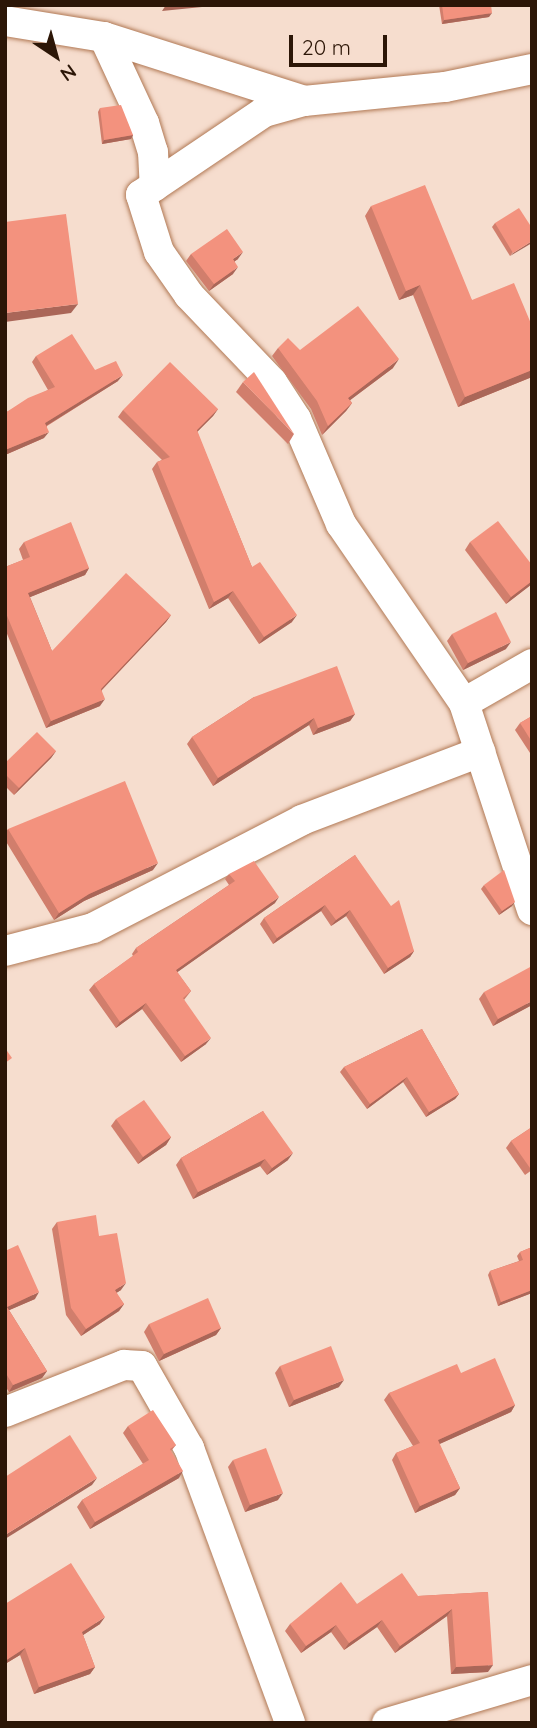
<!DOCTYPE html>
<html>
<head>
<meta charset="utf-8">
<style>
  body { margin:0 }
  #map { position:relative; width:537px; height:1728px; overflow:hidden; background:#f6ddce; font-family:Quicksand,sans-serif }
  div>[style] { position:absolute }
  .roads { filter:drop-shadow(0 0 2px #b17955) drop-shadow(0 0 2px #b17955) }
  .minor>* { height:30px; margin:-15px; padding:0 15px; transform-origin:15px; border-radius:15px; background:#fff }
  .wall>* { inset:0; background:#d17e6c }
  .shaded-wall>* { inset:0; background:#aa6658 }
  .building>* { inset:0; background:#f3927e }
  span { translate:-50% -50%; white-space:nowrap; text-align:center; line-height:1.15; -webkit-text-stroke:7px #f6ddce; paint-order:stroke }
  .frame { position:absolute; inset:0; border:7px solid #2c1607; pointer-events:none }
  .north { position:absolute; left:21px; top:21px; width:70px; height:70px; -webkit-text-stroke:5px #f6ddce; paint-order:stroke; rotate:144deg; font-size:19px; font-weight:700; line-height:28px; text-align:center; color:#2c1607 }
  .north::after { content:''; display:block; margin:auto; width:24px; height:32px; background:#2c1607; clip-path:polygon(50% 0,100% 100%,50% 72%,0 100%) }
  .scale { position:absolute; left:289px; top:35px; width:98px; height:32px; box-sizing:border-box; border:4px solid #2c1607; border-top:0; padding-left:9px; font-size:21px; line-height:24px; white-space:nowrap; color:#2c1607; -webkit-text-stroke:5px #f6ddce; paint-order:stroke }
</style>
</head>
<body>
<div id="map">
  <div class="roads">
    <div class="minor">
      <i style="left:5px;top:21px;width:100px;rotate:9.2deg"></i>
      <i style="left:104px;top:37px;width:210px;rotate:17.7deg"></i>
      <i style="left:104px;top:37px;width:95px;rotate:65.1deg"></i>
      <i style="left:144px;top:123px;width:30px;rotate:73deg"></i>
      <i style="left:153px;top:152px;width:34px;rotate:87deg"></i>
      <i style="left:532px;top:664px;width:78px;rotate:150.2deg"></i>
      <i style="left:464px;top:703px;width:218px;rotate:71.8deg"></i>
      <i style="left:464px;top:703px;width:217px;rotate:-124.5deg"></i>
      <i style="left:341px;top:524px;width:114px;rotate:-113.2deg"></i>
      <i style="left:296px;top:419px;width:44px;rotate:-123deg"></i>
      <i style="left:272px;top:382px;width:120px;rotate:-133.7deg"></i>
      <i style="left:189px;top:295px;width:52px;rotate:-124.9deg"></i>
      <i style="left:159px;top:252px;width:60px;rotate:-107.5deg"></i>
      <i style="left:141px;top:195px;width:148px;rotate:-34deg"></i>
      <i style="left:264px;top:112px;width:41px;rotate:-15.4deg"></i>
      <i style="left:304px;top:101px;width:142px;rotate:-5.7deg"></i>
      <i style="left:445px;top:87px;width:89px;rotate:-11.7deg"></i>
      <i style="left:5px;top:951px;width:91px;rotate:-14.6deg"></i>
      <i style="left:93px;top:928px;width:235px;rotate:-27.3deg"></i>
      <i style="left:302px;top:820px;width:191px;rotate:-20.9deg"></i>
      <i style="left:5px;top:1412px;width:128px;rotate:-21.6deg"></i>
      <i style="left:124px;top:1365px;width:18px;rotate:3deg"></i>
      <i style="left:142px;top:1366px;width:95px;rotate:60.2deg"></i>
      <i style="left:189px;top:1448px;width:293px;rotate:69.8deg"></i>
      <i style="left:387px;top:1723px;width:151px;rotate:-16.5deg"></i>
    </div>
  </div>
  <div class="wall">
    <i style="clip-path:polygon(439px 5px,491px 5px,489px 17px,442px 24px)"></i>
    <i style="clip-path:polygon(100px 108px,133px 135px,131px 139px,102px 144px,98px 112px)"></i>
    <i style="clip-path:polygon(371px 206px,472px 300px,532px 326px,532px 377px,458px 407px,413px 295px,399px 300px,365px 216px)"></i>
    <i style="clip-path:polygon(495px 223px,532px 228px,510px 256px,492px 227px)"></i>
    <i style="clip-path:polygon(191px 254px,238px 259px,235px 261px,233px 274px,209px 291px,186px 261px)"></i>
    <i style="clip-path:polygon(278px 348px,393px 368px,350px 400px,352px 403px,346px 411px,322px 435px,311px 409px,272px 356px)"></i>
    <i style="clip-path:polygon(36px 356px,95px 370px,118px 381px,47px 426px,44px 438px,5px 455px,5px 413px,48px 390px,32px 362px)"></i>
    <i style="clip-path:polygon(243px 382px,294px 434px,288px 444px,236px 392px)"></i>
    <i style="clip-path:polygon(218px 409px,213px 416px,197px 432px,252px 567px,292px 622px,259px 644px,228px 598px,209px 609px,152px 469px,157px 462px,162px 460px,118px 417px,123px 410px)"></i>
    <i style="clip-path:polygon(24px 542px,89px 568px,85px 575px,30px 597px,52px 651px,171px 615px,166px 622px,102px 690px,100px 706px,46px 728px,5px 629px,5px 567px,23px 560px,19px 549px)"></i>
    <i style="clip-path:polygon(470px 542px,532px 565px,532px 584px,506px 604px,465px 550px)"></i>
    <i style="clip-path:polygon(452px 634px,506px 649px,463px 670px,447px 641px)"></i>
    <i style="clip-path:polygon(254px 697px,355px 714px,350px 721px,313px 735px,309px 725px,213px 786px,187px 744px,192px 737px)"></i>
    <i style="clip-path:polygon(532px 716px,532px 756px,515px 730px,520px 723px)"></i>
    <i style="clip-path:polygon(56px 751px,51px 758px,14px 795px,5px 786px,5px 763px)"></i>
    <i style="clip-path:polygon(8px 829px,153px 870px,84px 901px,54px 920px,5px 840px,5px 833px)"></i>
    <i style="clip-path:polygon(355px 855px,414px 951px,410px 957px,384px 974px,346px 916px,331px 926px,321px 911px,273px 944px,260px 924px,264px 918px)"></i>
    <i style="clip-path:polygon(229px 874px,275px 903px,177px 972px,191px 991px,184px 1000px,206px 1044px,181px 1062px,142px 1009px,116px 1028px,89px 990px,94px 984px,133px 956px,132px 954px,136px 948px,229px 885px,225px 879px)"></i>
    <i style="clip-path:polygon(484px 885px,512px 906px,499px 915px,481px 889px)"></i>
    <i style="clip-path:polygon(484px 992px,532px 1005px,493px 1026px,479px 999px)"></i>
    <i style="clip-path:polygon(422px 1029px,459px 1094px,455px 1099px,426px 1117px,403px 1082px,367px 1109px,340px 1072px,344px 1067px)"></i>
    <i style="clip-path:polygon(263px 1111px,288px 1160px,267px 1175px,260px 1166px,193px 1199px,176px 1165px,181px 1158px)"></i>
    <i style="clip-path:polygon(116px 1119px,171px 1137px,166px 1145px,138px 1164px,111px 1126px)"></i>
    <i style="clip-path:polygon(532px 1127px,532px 1170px,525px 1175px,506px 1148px,511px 1141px)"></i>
    <i style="clip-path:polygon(57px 1222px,99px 1236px,121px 1290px,116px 1293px,124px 1304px,119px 1311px,81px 1336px,66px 1315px,52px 1229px)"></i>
    <i style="clip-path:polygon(532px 1247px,532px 1293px,498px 1306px,488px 1275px,490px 1271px,519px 1261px,517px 1256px,520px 1252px)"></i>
    <i style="clip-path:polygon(5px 1251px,35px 1299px,9px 1310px,47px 1371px,42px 1378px,9px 1392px,5px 1386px)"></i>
    <i style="clip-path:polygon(149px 1324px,221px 1328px,216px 1335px,159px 1361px,144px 1332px)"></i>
    <i style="clip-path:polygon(280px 1366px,339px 1387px,289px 1407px,275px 1373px)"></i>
    <i style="clip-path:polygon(461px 1373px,515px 1405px,511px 1412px,439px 1444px,460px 1488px,455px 1495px,415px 1513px,392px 1460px,396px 1453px,413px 1446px,384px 1400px,389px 1393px)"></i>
    <i style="clip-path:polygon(128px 1426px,176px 1445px,171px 1451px,179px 1478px,90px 1529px,77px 1507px,82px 1500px,143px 1464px,123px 1433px)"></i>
    <i style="clip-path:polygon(233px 1460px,278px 1500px,245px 1512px,228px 1467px)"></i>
    <i style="clip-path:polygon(488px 1592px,488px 1672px,451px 1674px,447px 1616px,395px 1653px,377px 1627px,344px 1650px,331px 1632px,301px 1653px,285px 1631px,290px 1624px,357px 1604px,418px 1596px)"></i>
    <i style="clip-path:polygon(5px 1604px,100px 1624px,83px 1635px,95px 1667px,90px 1674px,34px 1694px,20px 1655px,5px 1664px)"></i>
  </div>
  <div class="shaded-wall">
    <i style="clip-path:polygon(166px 5px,203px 5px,202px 7px,162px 11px)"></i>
    <i style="clip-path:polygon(492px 13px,489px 17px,442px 24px,444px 20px)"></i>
    <i style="clip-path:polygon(133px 135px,131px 139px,102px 144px,104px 140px)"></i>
    <i style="clip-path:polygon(532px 241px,532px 243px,510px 256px,513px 253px)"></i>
    <i style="clip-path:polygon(243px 252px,238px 259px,228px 266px,233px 259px)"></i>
    <i style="clip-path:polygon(238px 267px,233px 274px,209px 291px,214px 284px)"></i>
    <i style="clip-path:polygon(420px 285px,413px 295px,399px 300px,406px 291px)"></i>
    <i style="clip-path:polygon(78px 304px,71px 313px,5px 322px,5px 313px)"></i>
    <i style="clip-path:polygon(399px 359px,393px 368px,341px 407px,348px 398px)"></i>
    <i style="clip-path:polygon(532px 370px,532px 377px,458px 407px,465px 397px)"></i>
    <i style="clip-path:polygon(123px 375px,118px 381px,41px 429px,45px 423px)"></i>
    <i style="clip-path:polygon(352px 403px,346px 411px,322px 435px,328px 426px)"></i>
    <i style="clip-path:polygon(218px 409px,213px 416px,192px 437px,197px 430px)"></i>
    <i style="clip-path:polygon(49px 432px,44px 438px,5px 455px,5px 450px)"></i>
    <i style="clip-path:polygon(89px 568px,85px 575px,23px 600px,28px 593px)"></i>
    <i style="clip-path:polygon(532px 581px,532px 584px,506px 604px,511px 597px)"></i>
    <i style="clip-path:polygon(233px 591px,228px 598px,209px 609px,214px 602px)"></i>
    <i style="clip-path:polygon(171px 615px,166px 622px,96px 696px,101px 689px)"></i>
    <i style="clip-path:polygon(297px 615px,292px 622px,259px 644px,264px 637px)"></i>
    <i style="clip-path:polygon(511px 642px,506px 649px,463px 670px,468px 663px)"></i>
    <i style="clip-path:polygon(105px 699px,100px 706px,46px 728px,51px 721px)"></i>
    <i style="clip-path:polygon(355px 714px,350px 721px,313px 735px,318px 728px)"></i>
    <i style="clip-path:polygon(314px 718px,309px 725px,213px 786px,218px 778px)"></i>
    <i style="clip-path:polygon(56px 751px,51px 758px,14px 795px,19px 788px)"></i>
    <i style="clip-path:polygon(158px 863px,153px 870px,84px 901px,54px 920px,59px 913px,89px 894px)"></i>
    <i style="clip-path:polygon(279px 897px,275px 903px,172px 976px,176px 970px)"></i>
    <i style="clip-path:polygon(515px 902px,512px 906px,499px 915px,502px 911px)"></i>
    <i style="clip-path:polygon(325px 905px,321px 911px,273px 944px,277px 938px)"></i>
    <i style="clip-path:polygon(350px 910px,346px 916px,331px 926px,336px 920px)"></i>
    <i style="clip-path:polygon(414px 951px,410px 957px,384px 974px,388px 968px)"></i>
    <i style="clip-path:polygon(532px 1001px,532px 1005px,493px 1026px,498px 1019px)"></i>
    <i style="clip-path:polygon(146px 1003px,142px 1009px,116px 1028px,120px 1022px)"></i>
    <i style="clip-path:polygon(211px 1038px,206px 1044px,181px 1062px,185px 1056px)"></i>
    <i style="clip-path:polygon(407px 1077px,403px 1082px,367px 1109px,370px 1104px)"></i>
    <i style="clip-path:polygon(459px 1094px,455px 1099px,426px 1117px,429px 1112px)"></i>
    <i style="clip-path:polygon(171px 1137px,166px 1145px,138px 1164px,143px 1157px)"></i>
    <i style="clip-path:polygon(293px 1153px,288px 1160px,267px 1175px,272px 1168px)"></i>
    <i style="clip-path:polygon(265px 1159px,260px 1166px,193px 1199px,198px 1192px)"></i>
    <i style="clip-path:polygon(126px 1283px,121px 1290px,110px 1297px,115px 1290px)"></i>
    <i style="clip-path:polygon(532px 1290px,532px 1293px,498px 1306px,501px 1302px)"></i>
    <i style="clip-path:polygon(39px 1292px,35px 1299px,5px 1312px,7px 1307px)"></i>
    <i style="clip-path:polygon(124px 1304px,119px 1311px,81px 1336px,86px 1329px)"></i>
    <i style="clip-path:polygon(221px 1328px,216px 1335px,159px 1361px,164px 1354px)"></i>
    <i style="clip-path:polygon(47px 1371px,42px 1378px,9px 1392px,13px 1385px)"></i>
    <i style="clip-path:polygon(344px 1380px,339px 1387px,289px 1407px,294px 1400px)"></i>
    <i style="clip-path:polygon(515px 1405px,511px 1412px,433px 1447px,438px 1440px)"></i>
    <i style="clip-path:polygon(183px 1471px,179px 1478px,90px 1529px,95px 1522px)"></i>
    <i style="clip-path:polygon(97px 1478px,92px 1485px,5px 1539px,5px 1535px)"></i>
    <i style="clip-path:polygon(460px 1488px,455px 1495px,415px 1513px,420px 1506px)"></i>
    <i style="clip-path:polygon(283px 1493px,278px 1500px,245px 1512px,250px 1505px)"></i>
    <i style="clip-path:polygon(452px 1609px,447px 1616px,395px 1653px,400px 1646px)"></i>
    <i style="clip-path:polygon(105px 1617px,100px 1624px,77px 1639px,82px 1632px)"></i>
    <i style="clip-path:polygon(382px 1620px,377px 1627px,344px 1650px,349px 1643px)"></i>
    <i style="clip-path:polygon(336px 1625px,331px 1632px,301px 1653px,306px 1646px)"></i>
    <i style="clip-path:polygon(25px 1648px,20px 1655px,5px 1664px,5px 1661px)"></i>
    <i style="clip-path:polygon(493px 1665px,488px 1672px,451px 1674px,456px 1667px)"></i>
    <i style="clip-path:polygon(95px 1667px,90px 1674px,34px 1694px,39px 1687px)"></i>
  </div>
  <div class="building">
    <i style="clip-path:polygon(442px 5px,491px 5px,492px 13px,444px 20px)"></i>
    <i style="clip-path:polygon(121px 105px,133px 135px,104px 140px,100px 108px)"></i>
    <i style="clip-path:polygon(425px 185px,472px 300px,514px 283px,532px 326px,532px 370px,465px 397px,420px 285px,406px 291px,371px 206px)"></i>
    <i style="clip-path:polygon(519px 208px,532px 228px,532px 241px,513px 253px,495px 223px)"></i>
    <i style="clip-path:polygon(66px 214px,78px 304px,5px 313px,5px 222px)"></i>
    <i style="clip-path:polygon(227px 229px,243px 252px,233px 259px,238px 267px,214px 284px,191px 254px)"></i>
    <i style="clip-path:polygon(358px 306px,399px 359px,348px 398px,352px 403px,328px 426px,317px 401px,278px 348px,288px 338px,300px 350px)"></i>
    <i style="clip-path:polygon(72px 334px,95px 370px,116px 361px,123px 375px,45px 423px,49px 432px,5px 450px,5px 413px,28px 398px,55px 387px,36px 356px)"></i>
    <i style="clip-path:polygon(170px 362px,218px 409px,197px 430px,252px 567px,260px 562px,297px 615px,264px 637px,233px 591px,214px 602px,157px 462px,170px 457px,123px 410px)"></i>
    <i style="clip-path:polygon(254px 372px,294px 434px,243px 382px)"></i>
    <i style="clip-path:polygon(498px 521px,532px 565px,532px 581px,511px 597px,470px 542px)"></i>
    <i style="clip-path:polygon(71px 522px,89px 568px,28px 593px,52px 651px,126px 573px,171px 615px,101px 689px,105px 699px,51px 721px,5px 611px,5px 567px,30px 557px,24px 542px)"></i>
    <i style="clip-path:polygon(496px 612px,511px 642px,468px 663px,452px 634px)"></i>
    <i style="clip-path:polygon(337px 666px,355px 714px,318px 728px,314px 718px,218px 778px,192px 737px,254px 697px)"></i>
    <i style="clip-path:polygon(532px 716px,532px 742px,520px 723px)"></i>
    <i style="clip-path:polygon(37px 732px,56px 751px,19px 788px,5px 774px,5px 763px)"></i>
    <i style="clip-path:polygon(125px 781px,158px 863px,89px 894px,59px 913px,8px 829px)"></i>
    <i style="clip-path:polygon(355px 855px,391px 906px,399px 900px,414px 951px,388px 968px,350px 910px,336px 920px,325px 905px,277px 938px,264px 918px)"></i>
    <i style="clip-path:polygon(254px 861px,279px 897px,176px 970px,191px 991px,183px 998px,211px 1038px,185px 1056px,146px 1003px,120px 1022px,94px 984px,138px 952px,136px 948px,235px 881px,229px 874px)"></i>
    <i style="clip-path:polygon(504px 870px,515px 902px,502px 911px,484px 885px)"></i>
    <i style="clip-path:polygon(532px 966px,532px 1001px,498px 1019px,484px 992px)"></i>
    <i style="clip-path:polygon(422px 1029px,459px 1094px,429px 1112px,407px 1077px,370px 1104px,344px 1067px)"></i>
    <i style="clip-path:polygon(5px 1048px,12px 1058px,5px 1063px)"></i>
    <i style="clip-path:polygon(144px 1100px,171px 1137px,143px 1157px,116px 1119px)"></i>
    <i style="clip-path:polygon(263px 1111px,293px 1153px,272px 1168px,265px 1159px,198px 1192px,181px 1158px)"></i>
    <i style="clip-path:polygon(532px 1127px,532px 1167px,530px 1168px,511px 1141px)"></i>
    <i style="clip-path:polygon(96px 1215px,99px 1236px,117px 1233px,126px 1283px,115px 1290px,124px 1304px,86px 1329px,71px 1308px,57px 1222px)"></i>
    <i style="clip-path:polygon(18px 1245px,39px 1292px,7px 1307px,47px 1371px,13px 1385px,5px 1372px,5px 1251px)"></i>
    <i style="clip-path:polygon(532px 1247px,532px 1290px,501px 1302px,490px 1271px,523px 1260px,520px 1252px)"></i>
    <i style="clip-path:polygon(208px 1298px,221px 1328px,164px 1354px,149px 1324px)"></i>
    <i style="clip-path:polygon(331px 1346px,344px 1380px,294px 1400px,280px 1366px)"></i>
    <i style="clip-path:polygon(495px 1358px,515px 1405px,438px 1440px,460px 1488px,420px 1506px,396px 1453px,420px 1443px,389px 1393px,457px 1364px,461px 1373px)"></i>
    <i style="clip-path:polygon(153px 1410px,176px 1445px,170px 1449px,183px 1471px,95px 1522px,82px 1500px,149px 1460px,128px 1426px)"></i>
    <i style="clip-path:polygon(70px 1435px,97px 1478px,5px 1535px,5px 1477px)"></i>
    <i style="clip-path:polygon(266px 1448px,283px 1493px,250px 1505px,233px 1460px)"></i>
    <i style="clip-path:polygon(71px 1563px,105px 1617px,82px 1632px,95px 1667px,39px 1687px,25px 1648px,5px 1661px,5px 1604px)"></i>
    <i style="clip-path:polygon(402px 1573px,418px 1596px,488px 1592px,493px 1665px,456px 1667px,452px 1609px,400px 1646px,382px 1620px,349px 1643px,336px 1625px,306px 1646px,290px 1624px,341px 1582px,357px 1604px)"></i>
  </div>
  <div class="frame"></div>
  <div class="north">N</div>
  <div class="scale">20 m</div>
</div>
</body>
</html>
